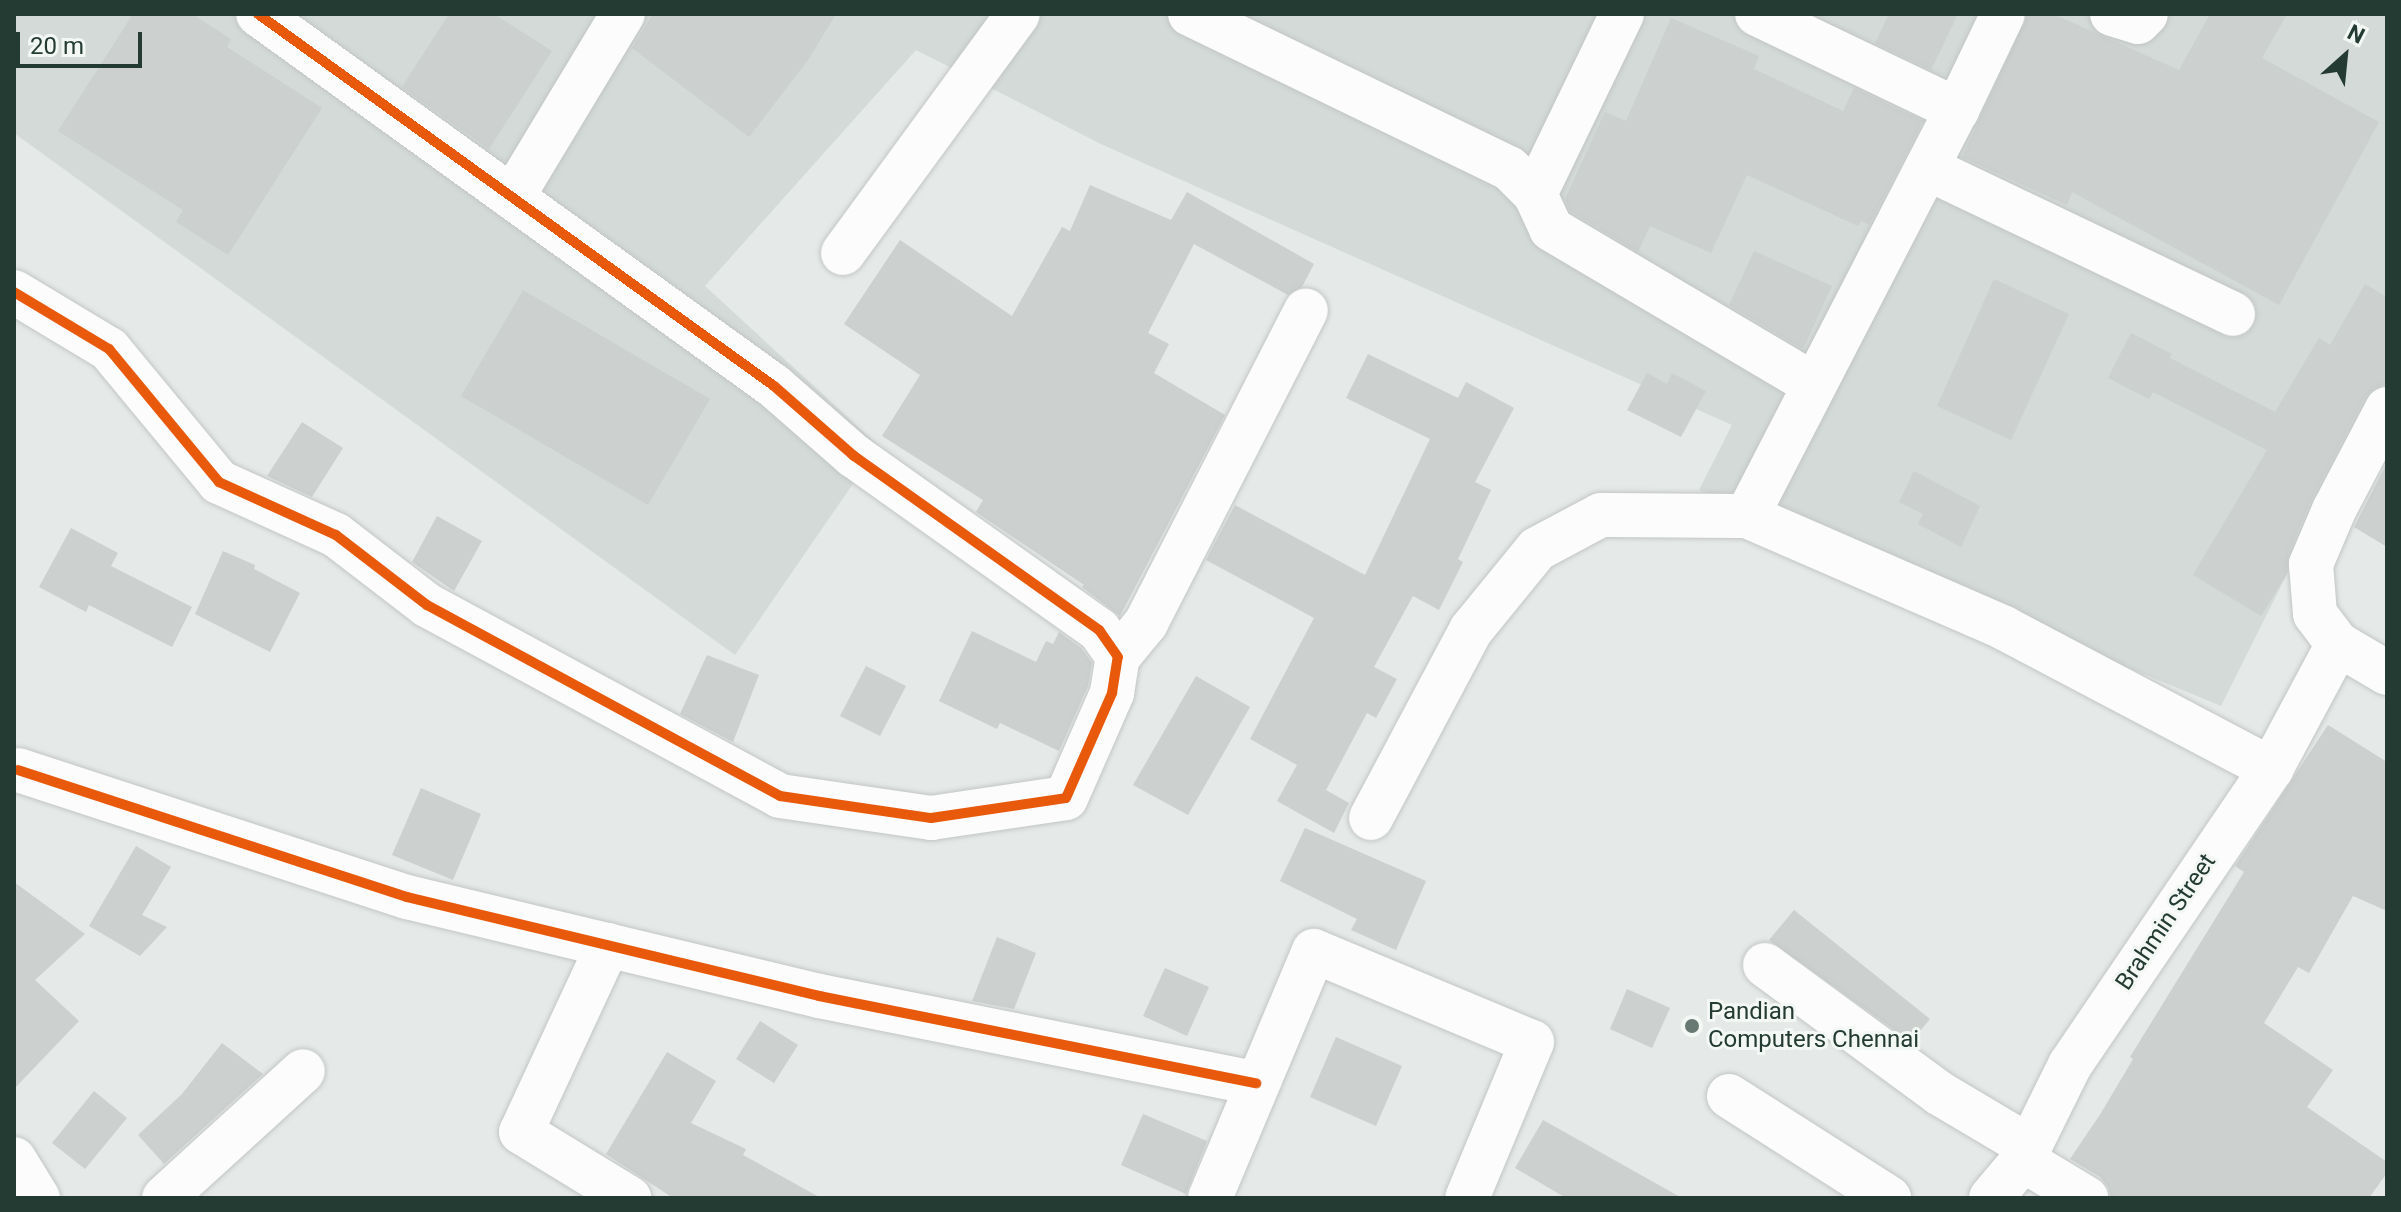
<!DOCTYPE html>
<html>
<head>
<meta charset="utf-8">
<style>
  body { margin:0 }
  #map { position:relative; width:2401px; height:1212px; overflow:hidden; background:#e5e9e7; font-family:Roboto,sans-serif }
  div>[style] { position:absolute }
  .built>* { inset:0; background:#d3dad7 }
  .building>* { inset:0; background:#ccd0ce }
  .roads { filter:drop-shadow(0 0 2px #c2c6c4) drop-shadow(0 0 2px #c2c6c4) }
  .minor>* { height:44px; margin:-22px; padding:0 22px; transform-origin:22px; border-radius:22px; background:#fbfcfb }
  .cycleway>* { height:10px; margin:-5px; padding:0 5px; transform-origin:5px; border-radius:5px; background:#e8590c }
  .dots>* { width:22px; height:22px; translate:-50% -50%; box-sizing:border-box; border:4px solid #f3f8f5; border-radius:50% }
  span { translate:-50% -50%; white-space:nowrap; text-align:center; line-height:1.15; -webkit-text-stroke:6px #f3f8f5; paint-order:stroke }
  .street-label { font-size:24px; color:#243b34 }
  .poi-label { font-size:24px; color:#243b34 }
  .left { translate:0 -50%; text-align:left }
  .frame { position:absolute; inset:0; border:16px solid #243b34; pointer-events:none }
  .north { position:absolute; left:2305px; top:16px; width:80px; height:80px; -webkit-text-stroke:6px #f3f8f5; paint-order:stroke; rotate:27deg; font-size:22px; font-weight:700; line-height:32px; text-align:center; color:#243b34 }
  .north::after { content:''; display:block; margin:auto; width:28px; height:36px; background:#243b34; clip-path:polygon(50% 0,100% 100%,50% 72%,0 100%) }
  .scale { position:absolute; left:16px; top:32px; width:126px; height:36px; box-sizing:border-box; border:4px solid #243b34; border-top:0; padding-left:10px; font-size:24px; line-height:28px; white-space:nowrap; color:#243b34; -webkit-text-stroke:6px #f3f8f5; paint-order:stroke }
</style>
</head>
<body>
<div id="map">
  <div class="built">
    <i style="clip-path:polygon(14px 14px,2387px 14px,2387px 374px,2221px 706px,1699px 490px,1732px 425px,1103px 145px,916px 50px,705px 286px,879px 446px,735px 655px,14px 133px)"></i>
  </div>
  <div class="building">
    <i style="clip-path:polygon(133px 14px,192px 14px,231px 39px,227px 47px,322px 108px,228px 255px,176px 222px,183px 210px,58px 131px)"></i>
    <i style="clip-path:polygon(449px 14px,494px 14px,552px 51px,489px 149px,402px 87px)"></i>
    <i style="clip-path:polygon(653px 14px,836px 14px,808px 60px,749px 137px,632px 48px)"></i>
    <i style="clip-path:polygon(1889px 14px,1958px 14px,1931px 70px,1875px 43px)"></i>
    <i style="clip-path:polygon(2028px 14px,2053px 14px,2179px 70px,2210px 14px,2287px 14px,2262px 58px,2379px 122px,2279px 305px,2072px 192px,2067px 205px,1962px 157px)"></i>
    <i style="clip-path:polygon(1671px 18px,1759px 56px,1754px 69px,1843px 111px,1854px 88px,1923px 121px,1869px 225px,1861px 221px,1858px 226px,1747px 175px,1711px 253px,1650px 226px,1638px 252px,1570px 211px,1565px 199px,1605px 112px,1626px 121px)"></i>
    <i style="clip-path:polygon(1090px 185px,1171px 220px,1187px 192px,1314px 264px,1302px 287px,1288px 295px,1194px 244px,1148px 333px,1169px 344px,1154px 373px,1225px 415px,1120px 616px,1082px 587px,1084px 585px,976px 512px,983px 500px,882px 436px,920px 375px,844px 324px,900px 240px,1012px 316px,1062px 227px,1070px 231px)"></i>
    <i style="clip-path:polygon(1754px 251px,1832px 286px,1803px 349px,1729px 305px)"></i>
    <i style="clip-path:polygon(1994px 279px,2069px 314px,2011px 440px,1937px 406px)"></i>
    <i style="clip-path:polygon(2365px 284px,2387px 297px,2387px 384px,2374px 388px,2365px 397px,2311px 500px,2288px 554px,2287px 574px,2261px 616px,2193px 575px,2267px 450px,2153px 392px,2149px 399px,2108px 378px,2131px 333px,2172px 354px,2170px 358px,2275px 412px,2319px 338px,2330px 345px)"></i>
    <i style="clip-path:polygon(523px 290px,710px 399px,648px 505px,461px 396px)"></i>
    <i style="clip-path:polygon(1368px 354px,1458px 398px,1466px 382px,1514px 408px,1475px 482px,1491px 490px,1458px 559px,1463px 562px,1439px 610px,1413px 596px,1374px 667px,1397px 679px,1376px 718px,1367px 713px,1326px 790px,1349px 803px,1334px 833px,1277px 801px,1297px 765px,1250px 739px,1314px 618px,1206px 560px,1235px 505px,1365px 575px,1430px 439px,1346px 398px)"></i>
    <i style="clip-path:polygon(1647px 373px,1667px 384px,1672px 373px,1706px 391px,1681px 437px,1627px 410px)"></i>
    <i style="clip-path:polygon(302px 422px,343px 448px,312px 497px,267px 476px)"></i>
    <i style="clip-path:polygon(2387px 463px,2387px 547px,2354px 527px)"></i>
    <i style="clip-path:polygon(1914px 471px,1980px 506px,1961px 547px,1918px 524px,1923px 514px,1899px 502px)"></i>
    <i style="clip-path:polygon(437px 516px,482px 541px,454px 591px,412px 562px)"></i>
    <i style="clip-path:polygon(71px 528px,118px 553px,111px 566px,192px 607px,172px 647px,89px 605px,86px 612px,39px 587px)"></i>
    <i style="clip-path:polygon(223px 551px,255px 565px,254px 569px,300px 593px,270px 652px,195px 614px)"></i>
    <i style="clip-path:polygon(972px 631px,1036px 662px,1046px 641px,1053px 644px,1059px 632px,1081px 648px,1092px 663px,1088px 686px,1059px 751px,1000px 723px,997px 729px,939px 701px)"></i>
    <i style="clip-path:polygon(707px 655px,759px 675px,733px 742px,680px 714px)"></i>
    <i style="clip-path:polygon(866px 666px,906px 686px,880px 736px,840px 716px)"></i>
    <i style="clip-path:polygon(1196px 676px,1250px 707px,1188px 815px,1133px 785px)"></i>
    <i style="clip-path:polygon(2328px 725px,2387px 762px,2387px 911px,2353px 896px,2309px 973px,2298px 967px,2264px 1023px,2333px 1070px,2307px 1107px,2387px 1162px,2387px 1173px,2369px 1198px,2111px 1198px,2108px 1187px,2100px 1177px,2070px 1159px,2101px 1113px,2133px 1059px,2130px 1057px,2244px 872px,2235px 866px)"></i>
    <i style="clip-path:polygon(421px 788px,481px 814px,453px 880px,392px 855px)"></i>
    <i style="clip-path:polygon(1305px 828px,1426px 881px,1396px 950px,1351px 930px,1357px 919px,1280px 881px)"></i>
    <i style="clip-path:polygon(136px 846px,171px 867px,142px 915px,167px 927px,140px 956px,89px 926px)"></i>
    <i style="clip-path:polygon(14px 882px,85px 934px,35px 980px,79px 1021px,14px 1089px)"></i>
    <i style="clip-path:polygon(1794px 910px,1930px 1019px,1911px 1042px,1769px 940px)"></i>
    <i style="clip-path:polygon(997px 937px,1036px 953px,1014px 1009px,972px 1001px)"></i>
    <i style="clip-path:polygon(1165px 968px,1209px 987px,1187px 1036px,1143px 1016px)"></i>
    <i style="clip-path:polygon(1627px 989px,1670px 1008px,1652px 1048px,1610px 1029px)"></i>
    <i style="clip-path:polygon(760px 1021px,798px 1045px,774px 1083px,736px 1059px)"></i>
    <i style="clip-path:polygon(1336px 1037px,1402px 1066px,1376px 1126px,1310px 1097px)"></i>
    <i style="clip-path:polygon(222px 1043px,263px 1074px,164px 1164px,138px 1135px,182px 1094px)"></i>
    <i style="clip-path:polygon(667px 1052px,716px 1081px,691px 1123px,746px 1149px,743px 1155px,821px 1198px,673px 1198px,606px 1154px)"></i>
    <i style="clip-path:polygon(94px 1091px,127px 1118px,85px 1169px,52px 1143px)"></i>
    <i style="clip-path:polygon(1143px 1114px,1207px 1141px,1186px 1194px,1121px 1165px)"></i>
    <i style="clip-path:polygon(1543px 1120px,1682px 1198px,1566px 1198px,1515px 1168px)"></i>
  </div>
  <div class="roads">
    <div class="minor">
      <i style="left:1190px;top:14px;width:354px;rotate:25.8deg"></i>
      <i style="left:1509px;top:168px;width:37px;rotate:45deg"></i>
      <i style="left:1535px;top:194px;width:38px;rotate:65deg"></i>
      <i style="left:1551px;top:229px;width:304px;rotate:30.6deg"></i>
      <i style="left:1757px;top:14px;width:222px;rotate:25.6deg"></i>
      <i style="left:2112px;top:14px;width:27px;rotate:17deg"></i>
      <i style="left:2138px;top:22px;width:11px;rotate:-45deg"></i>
      <i style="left:1927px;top:168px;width:339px;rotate:25.5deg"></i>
      <i style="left:1535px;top:194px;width:200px;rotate:-64.2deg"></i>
      <i style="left:513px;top:196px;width:213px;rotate:-58.9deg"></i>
      <i style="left:843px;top:253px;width:296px;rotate:-53.8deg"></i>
      <i style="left:14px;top:292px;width:111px;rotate:31deg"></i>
      <i style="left:109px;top:349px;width:173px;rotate:50.4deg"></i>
      <i style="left:219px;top:482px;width:128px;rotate:24.4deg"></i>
      <i style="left:336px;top:535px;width:115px;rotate:37.6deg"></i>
      <i style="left:427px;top:605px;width:401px;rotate:28.4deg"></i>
      <i style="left:780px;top:796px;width:153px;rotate:8.3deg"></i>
      <i style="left:931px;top:818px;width:136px;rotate:-8.4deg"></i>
      <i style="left:1066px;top:798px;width:115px;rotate:-66.3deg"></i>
      <i style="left:1112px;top:693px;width:36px;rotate:-81deg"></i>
      <i style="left:1118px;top:657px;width:33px;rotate:-125deg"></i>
      <i style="left:1099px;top:630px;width:301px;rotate:-144.6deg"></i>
      <i style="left:854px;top:456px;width:106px;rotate:-138.8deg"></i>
      <i style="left:774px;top:386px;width:636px;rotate:-144.21deg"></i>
      <i style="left:2387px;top:409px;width:114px;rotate:117.7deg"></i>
      <i style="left:2334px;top:510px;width:59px;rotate:113.1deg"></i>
      <i style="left:2311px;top:564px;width:50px;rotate:85.4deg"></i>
      <i style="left:2315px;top:614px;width:38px;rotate:53deg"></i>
      <i style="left:2338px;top:644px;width:57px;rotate:30.6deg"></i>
      <i style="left:1747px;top:516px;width:457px;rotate:-62.7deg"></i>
      <i style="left:1957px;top:110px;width:106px;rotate:-64.4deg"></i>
      <i style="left:1118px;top:657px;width:44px;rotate:-50.5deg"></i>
      <i style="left:1146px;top:623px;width:351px;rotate:-62.9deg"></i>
      <i style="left:18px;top:770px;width:409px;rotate:18.1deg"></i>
      <i style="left:407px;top:897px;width:424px;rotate:13.5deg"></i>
      <i style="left:819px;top:996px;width:446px;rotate:11.3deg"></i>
      <i style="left:1371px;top:818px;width:213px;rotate:-62deg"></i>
      <i style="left:1471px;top:630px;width:104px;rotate:-50.8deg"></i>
      <i style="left:1537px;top:549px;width:72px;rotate:-28deg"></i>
      <i style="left:1601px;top:515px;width:146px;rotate:0.4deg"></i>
      <i style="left:1747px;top:516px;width:280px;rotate:23.5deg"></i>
      <i style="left:2004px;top:628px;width:302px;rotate:27.8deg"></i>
      <i style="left:608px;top:945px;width:206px;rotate:114.9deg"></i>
      <i style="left:521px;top:1132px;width:127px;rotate:31.4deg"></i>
      <i style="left:1765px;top:965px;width:216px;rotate:36.3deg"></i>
      <i style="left:1939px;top:1093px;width:106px;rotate:30.7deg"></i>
      <i style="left:1729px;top:1096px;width:190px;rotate:32.5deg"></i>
      <i style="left:14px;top:1159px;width:46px;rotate:58.4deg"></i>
      <i style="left:2023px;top:1160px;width:74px;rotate:31.1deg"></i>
      <i style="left:164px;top:1198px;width:188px;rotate:-42.4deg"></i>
      <i style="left:1210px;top:1198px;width:268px;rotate:-67.2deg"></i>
      <i style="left:1314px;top:951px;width:236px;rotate:22.7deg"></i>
      <i style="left:1532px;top:1042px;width:169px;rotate:112.6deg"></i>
      <i style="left:1991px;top:1198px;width:50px;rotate:-49.9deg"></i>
      <i style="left:2023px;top:1160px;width:106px;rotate:-63.7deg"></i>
      <i style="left:2070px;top:1065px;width:358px;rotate:-55.8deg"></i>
      <i style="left:2271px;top:769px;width:142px;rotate:-61.8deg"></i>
    </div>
  </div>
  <div class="cycleway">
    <i style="left:14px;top:292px;width:111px;rotate:31deg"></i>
    <i style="left:109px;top:349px;width:173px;rotate:50.4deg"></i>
    <i style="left:219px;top:482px;width:128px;rotate:24.4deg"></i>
    <i style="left:336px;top:535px;width:115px;rotate:37.6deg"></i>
    <i style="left:427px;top:605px;width:401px;rotate:28.4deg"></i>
    <i style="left:780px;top:796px;width:153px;rotate:8.3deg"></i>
    <i style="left:931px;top:818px;width:136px;rotate:-8.4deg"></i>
    <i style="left:1066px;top:798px;width:115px;rotate:-66.3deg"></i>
    <i style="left:1112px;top:693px;width:36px;rotate:-81deg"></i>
    <i style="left:1118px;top:657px;width:33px;rotate:-125deg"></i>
    <i style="left:1099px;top:630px;width:301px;rotate:-144.6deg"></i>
    <i style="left:854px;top:456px;width:106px;rotate:-138.8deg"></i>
    <i style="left:774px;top:386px;width:636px;rotate:-144.21deg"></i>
    <i style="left:18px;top:770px;width:409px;rotate:18.1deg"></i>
    <i style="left:407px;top:897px;width:424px;rotate:13.5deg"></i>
    <i style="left:819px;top:996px;width:446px;rotate:11.3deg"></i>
  </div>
  <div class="dots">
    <i style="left:1692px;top:1026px;background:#687873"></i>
  </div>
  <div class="street-label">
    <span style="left:2166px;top:922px;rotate:-56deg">Brahmin Street</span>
  </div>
  <div class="poi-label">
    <span class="left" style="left:1708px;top:1026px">Pandian<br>Computers Chennai</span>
  </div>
  <div class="frame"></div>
  <div class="north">N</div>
  <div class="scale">20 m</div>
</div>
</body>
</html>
